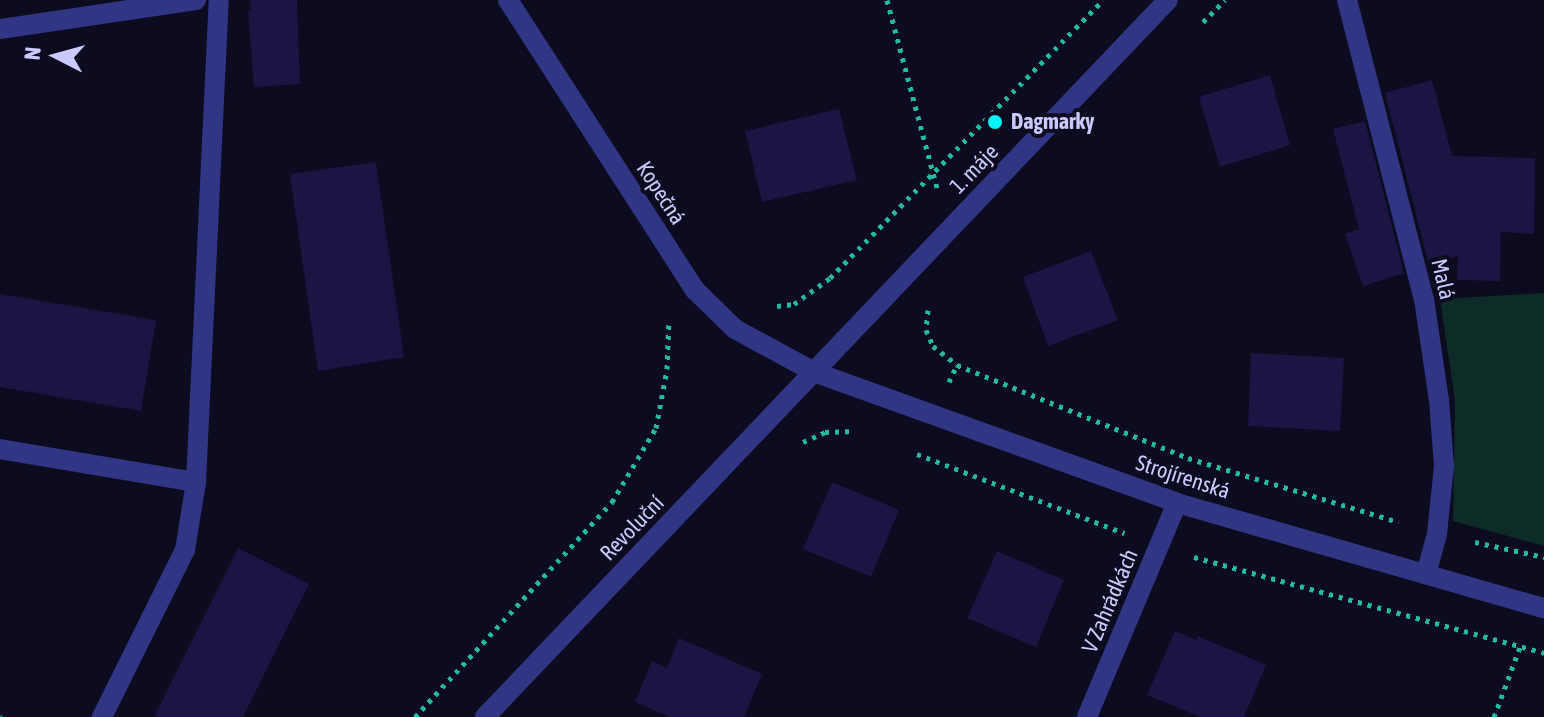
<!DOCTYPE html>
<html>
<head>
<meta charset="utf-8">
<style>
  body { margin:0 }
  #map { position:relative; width:1544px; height:717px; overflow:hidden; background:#0c0b20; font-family:"Asap Condensed",sans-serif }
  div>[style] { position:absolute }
  .green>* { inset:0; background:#0d2b27 }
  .building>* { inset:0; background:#1a1543 }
  .path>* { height:5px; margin-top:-2.5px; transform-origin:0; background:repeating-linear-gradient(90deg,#22baa2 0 4px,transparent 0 10px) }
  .minor>* { height:20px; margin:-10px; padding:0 10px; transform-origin:10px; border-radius:10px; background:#313684 }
  .dots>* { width:22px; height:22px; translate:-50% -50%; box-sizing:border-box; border:4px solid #0c0b20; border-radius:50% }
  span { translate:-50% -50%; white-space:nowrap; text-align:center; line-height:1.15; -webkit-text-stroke:8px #0c0b20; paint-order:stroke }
  .poi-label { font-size:22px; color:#cbcaff; font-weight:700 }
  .left { translate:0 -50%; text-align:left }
  .street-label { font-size:22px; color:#cbcaff }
  .north { position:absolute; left:16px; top:16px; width:80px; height:80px; -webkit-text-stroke:6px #0c0b20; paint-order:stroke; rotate:276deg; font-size:22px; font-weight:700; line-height:32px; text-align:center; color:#cbcaff }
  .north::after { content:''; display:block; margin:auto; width:28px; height:36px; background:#cbcaff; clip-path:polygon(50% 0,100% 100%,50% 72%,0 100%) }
</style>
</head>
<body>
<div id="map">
  <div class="green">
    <i style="clip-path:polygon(1544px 293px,1544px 546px,1453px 521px,1455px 400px,1440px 299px)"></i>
  </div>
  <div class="building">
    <i style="clip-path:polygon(250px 0,297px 0,300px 84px,254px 87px,248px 11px,251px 11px)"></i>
    <i style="clip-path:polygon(1270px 75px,1290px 145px,1220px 167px,1199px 97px)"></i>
    <i style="clip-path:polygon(1432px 80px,1452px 156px,1535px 158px,1534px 234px,1501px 232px,1500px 281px,1457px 280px,1458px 256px,1429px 265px,1385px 93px)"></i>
    <i style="clip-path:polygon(839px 109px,857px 180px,762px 202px,745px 131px)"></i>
    <i style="clip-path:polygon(1365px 121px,1404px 273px,1363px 286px,1345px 234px,1359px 229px,1333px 129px)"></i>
    <i style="clip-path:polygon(376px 162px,404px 357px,318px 371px,290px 174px)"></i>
    <i style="clip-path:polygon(1091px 251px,1118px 320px,1048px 346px,1023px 277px)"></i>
    <i style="clip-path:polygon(0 294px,156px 320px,141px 411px,0 387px)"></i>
    <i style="clip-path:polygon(1251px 353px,1344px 358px,1340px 431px,1248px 426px)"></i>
    <i style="clip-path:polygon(832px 482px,899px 510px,871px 577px,803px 549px)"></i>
    <i style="clip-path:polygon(238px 548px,309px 584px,243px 717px,154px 717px)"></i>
    <i style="clip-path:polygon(997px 551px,1064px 580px,1036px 647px,967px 618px)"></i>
    <i style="clip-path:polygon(1175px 631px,1196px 640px,1198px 636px,1266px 665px,1244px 717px,1200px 717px,1147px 695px)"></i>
    <i style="clip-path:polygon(679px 638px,762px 674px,744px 717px,670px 717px,635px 702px,652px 661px,667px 668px)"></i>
  </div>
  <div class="path">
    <i style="left:887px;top:0;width:195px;rotate:75.1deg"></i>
    <i style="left:1203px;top:22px;width:31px;rotate:-45deg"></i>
    <i style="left:777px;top:306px;width:17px;rotate:-7deg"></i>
    <i style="left:794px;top:304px;width:44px;rotate:-35.8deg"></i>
    <i style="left:830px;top:278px;width:390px;rotate:-45.5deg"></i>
    <i style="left:928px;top:310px;width:20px;rotate:96deg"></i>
    <i style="left:926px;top:330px;width:17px;rotate:66deg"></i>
    <i style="left:933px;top:346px;width:31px;rotate:38deg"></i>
    <i style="left:957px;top:365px;width:249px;rotate:21.9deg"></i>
    <i style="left:1188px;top:458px;width:220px;rotate:16.9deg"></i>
    <i style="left:949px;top:382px;width:19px;rotate:-65deg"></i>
    <i style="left:803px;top:442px;width:24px;rotate:-24deg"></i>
    <i style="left:825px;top:432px;width:30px;rotate:-2deg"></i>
    <i style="left:917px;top:454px;width:222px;rotate:20.9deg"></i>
    <i style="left:1475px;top:542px;width:71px;rotate:12.3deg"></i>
    <i style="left:1194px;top:557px;width:363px;rotate:15.3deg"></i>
    <i style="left:0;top:716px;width:1px;rotate:45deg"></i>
    <i style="left:415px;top:717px;width:292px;rotate:-47.5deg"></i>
    <i style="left:612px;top:502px;width:86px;rotate:-59.3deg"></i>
    <i style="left:656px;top:428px;width:60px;rotate:-79.4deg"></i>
    <i style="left:667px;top:369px;width:49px;rotate:-87.7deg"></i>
    <i style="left:1494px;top:717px;width:75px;rotate:-69.6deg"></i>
  </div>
  <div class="minor">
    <i style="left:508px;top:0;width:345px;rotate:57.2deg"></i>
    <i style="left:695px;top:290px;width:56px;rotate:44.3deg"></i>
    <i style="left:735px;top:329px;width:90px;rotate:28.6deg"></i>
    <i style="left:814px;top:372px;width:386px;rotate:19.8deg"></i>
    <i style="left:1177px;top:503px;width:382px;rotate:16deg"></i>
    <i style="left:1347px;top:0;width:309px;rotate:75.6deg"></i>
    <i style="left:1424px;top:299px;width:102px;rotate:81.6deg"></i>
    <i style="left:1439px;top:400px;width:66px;rotate:85.7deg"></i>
    <i style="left:1444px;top:466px;width:68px;rotate:95.9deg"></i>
    <i style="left:1437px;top:534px;width:41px;rotate:105.4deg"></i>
    <i style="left:0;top:29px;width:198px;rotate:-8.4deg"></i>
    <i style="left:0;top:449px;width:199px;rotate:9.6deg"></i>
    <i style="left:102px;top:717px;width:186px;rotate:-63.6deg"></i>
    <i style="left:185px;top:550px;width:69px;rotate:-80.8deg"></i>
    <i style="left:196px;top:482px;width:483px;rotate:-87.3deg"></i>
    <i style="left:485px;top:717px;width:990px;rotate:-46.39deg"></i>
    <i style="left:1087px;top:717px;width:232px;rotate:-67.2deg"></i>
  </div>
  <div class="dots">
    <i style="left:995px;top:122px;background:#00f4f5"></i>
  </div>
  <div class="poi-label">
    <span class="left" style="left:1011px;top:122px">Dagmarky</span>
  </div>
  <div class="street-label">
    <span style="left:974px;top:169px;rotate:-46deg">1. máje</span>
    <span style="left:661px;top:193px;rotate:57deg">Kopečná</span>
    <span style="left:1443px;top:279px;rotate:77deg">Malá</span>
    <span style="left:1183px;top:477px;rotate:18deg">Strojírenská</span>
    <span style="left:632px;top:528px;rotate:-46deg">Revoluční</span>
    <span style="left:1110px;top:601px;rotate:-67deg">V Zahrádkách</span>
  </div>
  <div class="north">N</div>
</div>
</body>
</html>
